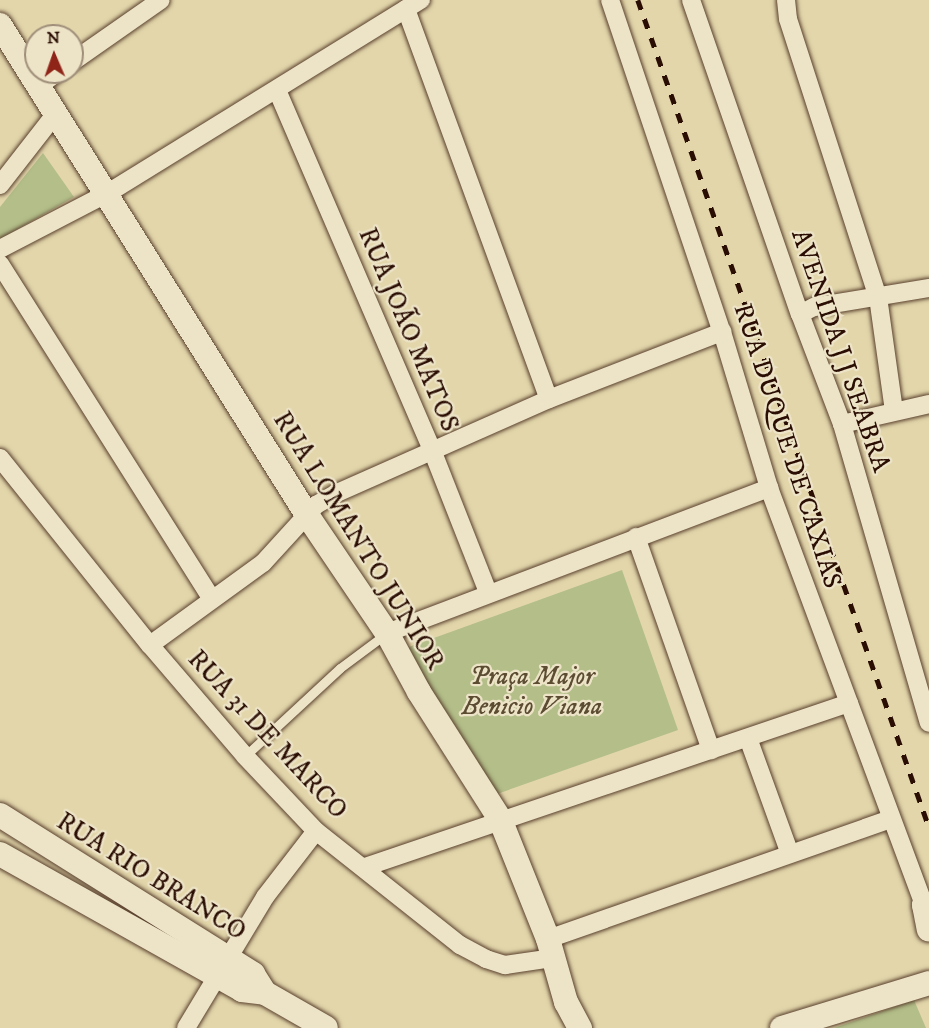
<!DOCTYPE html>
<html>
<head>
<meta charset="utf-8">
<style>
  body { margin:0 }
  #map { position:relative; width:929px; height:1028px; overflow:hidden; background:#e3d6ab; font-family:"IM FELL DW Pica",serif }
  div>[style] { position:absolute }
  .green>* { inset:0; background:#b3be89 }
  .roads { filter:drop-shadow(0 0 2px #59402d) drop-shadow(0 0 2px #59402d) }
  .lane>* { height:9px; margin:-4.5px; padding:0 4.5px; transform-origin:4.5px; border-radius:4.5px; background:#ede4c8 }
  .street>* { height:18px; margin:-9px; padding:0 9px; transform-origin:9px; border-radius:9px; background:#ede4c8 }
  .secondary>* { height:24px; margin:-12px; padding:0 12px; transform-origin:12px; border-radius:12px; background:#ede4c8 }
  .rail>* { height:4.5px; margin-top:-2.25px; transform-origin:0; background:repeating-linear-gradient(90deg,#2b0e03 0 10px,transparent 0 20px) }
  span { translate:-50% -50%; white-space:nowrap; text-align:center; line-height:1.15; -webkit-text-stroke:4.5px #ede4c8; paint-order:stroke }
  .street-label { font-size:26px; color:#2b0e03 }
  .park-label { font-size:26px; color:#5b4c32; font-style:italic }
  .north { position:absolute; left:24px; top:24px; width:60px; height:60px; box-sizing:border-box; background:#ede4c8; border:2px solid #9f8e79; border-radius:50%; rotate:358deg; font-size:16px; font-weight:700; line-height:24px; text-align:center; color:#2b0e03 }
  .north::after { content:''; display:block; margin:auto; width:21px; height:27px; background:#8f2418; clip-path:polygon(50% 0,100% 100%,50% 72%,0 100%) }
</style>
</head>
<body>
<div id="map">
  <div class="green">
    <i style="clip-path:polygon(43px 153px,74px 197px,0 239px,0 207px)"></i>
    <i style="clip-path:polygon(622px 570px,678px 730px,497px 794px,398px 651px)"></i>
    <i style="clip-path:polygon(914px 1000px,926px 1028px,834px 1028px)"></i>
  </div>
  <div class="roads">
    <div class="lane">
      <i style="left:245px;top:756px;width:129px;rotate:-42.8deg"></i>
      <i style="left:340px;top:668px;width:59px;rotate:-36.7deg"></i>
    </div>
    <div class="street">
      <i style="left:610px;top:0;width:350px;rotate:71.4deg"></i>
      <i style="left:722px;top:332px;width:163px;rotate:73.2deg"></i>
      <i style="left:769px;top:488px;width:445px;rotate:69.6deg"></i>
      <i style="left:691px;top:0;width:332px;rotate:70.9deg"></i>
      <i style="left:800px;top:314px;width:118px;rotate:69.1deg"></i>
      <i style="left:842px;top:424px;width:311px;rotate:73.8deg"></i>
      <i style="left:786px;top:0;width:19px;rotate:84deg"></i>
      <i style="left:788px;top:19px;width:292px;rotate:72.1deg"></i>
      <i style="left:878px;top:297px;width:115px;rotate:82deg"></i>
      <i style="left:406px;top:9px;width:415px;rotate:69.9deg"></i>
      <i style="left:72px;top:62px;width:108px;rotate:-34.9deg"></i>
      <i style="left:40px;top:85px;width:22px;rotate:-36deg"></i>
      <i style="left:277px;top:90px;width:392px;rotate:66.7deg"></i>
      <i style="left:432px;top:450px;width:153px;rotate:68.5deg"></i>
      <i style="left:0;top:185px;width:91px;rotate:-52.1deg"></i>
      <i style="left:0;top:249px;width:122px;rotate:-27.4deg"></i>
      <i style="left:108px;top:193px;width:368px;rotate:-31.7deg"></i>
      <i style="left:0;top:264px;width:395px;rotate:57.7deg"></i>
      <i style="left:800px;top:314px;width:16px;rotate:-27deg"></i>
      <i style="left:814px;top:307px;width:117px;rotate:-9.4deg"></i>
      <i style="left:842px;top:424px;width:89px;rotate:-12.9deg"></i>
      <i style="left:0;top:458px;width:240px;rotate:51.3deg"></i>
      <i style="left:150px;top:645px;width:146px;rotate:49.4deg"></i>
      <i style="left:245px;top:756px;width:103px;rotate:46.6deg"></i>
      <i style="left:316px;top:831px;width:184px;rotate:38.4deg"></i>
      <i style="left:460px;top:945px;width:30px;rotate:28deg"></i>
      <i style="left:486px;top:959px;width:20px;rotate:18deg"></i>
      <i style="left:505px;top:965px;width:49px;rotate:-8.3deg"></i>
      <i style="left:636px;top:537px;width:226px;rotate:70.6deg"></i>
      <i style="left:387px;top:633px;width:409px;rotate:-20.8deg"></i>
      <i style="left:150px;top:645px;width:140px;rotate:-36deg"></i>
      <i style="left:263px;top:563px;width:79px;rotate:-47.6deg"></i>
      <i style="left:316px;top:505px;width:24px;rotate:-30deg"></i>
      <i style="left:337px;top:493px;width:232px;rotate:-23.9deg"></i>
      <i style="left:549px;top:399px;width:186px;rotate:-21.2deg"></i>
      <i style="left:748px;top:738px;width:123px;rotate:70.1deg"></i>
      <i style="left:365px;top:867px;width:511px;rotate:-18.72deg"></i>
      <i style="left:548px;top:939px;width:363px;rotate:-19.3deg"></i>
      <i style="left:186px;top:1028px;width:153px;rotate:-58.9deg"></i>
      <i style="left:265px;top:897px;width:83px;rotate:-52.3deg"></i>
    </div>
    <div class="secondary">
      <i style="left:0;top:25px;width:578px;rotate:57.93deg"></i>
      <i style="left:307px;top:515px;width:143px;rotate:55.9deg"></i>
      <i style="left:387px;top:633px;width:67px;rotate:61.5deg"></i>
      <i style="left:419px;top:692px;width:151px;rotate:57.5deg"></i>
      <i style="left:500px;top:819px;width:129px;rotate:68.2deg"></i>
      <i style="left:548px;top:939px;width:66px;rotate:74.1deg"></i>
      <i style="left:566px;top:1002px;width:30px;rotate:62deg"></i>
      <i style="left:0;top:815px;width:299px;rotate:32.1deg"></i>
      <i style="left:253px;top:974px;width:22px;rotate:58deg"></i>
      <i style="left:0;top:854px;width:278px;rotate:29.3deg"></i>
      <i style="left:242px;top:990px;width:23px;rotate:7deg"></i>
      <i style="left:265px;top:993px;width:70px;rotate:29.8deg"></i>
      <i style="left:929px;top:905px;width:5px;rotate:180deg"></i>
      <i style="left:924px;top:905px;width:25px;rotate:79deg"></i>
      <i style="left:782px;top:1028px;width:154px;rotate:-17deg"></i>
    </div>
  </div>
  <div class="rail">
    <i style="left:638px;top:0;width:877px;rotate:70.61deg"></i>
  </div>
  <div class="street-label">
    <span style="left:408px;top:330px;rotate:67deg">RUA JOÃO MATOS</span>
    <span style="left:840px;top:351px;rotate:71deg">AVENIDA J J SEABRA</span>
    <span style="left:787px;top:446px;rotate:72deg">RUA DUQUE DE CAXIAS</span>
    <span style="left:358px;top:541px;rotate:58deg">RUA LOMANTO JUNIOR</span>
    <span style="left:267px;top:735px;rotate:47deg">RUA 31 DE MARCO</span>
    <span style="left:151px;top:877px;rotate:32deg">RUA RIO BRANCO</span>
  </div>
  <div class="park-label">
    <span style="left:532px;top:692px">Praça Major<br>Benicio Viana</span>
  </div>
  <div class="north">N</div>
</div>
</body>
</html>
